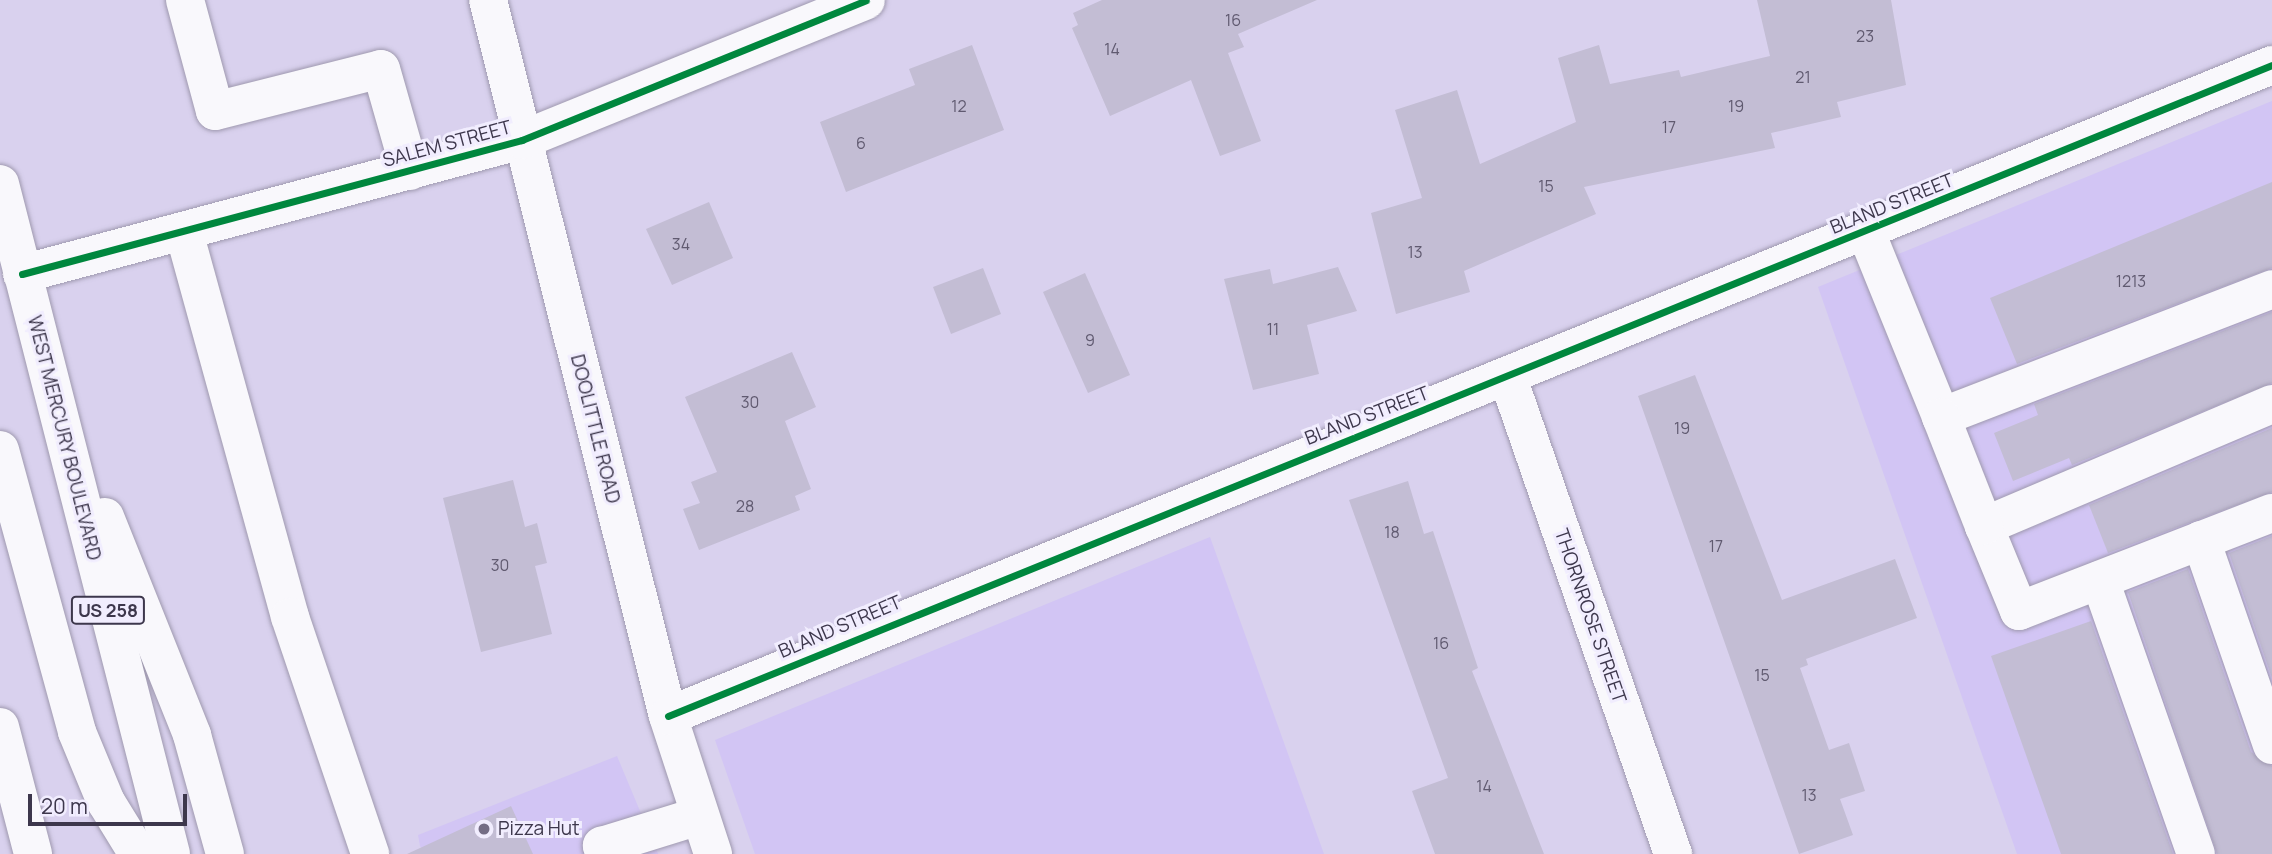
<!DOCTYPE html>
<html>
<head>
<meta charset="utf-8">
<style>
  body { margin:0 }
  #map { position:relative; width:2272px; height:854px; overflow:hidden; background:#d9d1ee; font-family:Manrope,sans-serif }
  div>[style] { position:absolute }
  .built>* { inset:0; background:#d2c5f4 }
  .building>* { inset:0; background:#c3bdd4 }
  .roads { filter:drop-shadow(0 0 2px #9f99af) drop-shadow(0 0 2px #9f99af) }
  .minor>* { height:38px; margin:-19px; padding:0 19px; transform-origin:19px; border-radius:19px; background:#f9f8fc }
  .major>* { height:38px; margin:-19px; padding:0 19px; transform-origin:19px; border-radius:19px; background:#f9f8fc }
  .cycleway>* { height:7px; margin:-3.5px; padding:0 3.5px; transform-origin:3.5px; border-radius:3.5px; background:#00873e }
  .dots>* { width:19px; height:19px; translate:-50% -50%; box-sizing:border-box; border:4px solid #f1edfe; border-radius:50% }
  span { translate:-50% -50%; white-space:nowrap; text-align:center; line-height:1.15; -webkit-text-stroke:6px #f1edfe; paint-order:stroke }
  .number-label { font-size:16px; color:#605a70 }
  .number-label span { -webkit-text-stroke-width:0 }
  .shield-label span { padding:2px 5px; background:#f1edfe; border:2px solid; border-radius:5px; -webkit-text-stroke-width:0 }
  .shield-label { font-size:18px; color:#3d374c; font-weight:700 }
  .street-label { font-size:19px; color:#3d374c }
  .poi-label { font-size:19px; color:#3d374c }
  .left { translate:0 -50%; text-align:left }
  .scale { position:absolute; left:28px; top:794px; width:159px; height:32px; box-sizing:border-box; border:4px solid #3d374c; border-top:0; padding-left:9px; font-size:21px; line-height:24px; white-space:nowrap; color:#3d374c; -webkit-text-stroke:5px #f1edfe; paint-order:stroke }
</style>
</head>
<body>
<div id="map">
  <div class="built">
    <i style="clip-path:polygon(2272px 101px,2272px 854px,2017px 854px,1818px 287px)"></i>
    <i style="clip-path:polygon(1210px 537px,1324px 854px,755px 854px,715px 740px)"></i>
    <i style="clip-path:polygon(617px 756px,658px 854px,425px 854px,420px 846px,418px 835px)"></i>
  </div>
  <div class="building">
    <i style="clip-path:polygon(1102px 0,1317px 0,1238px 34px,1244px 47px,1228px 53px,1261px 141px,1220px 156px,1191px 80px,1110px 116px,1072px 28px,1078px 25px,1073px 13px)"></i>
    <i style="clip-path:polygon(1757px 0,1891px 0,1906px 85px,1837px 102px,1841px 117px,1771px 133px,1775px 148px,1584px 187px,1596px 214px,1464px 271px,1470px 292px,1396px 314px,1371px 213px,1422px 198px,1395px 110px,1457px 90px,1480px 164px,1576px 122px,1558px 58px,1599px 45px,1610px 84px,1679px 70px,1681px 77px,1770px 56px)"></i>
    <i style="clip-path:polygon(972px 45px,1004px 130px,846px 192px,820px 122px,915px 85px,909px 69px)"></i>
    <i style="clip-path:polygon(2272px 182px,2272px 268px,2017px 364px,1990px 298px)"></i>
    <i style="clip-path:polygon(709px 202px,733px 258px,672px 285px,646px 229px)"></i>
    <i style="clip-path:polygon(1338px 267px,1357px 311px,1307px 325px,1319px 374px,1253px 390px,1224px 279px,1270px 269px,1273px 284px)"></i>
    <i style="clip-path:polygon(983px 268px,1001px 314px,951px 334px,933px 287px)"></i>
    <i style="clip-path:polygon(1085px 273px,1130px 375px,1088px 393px,1043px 292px)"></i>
    <i style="clip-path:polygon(2272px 312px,2272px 383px,2072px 465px,2069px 458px,2013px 481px,1994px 433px,2038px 415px,2034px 404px)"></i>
    <i style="clip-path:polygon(792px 352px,816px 407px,785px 421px,811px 489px,795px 496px,800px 510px,699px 550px,683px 509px,700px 503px,691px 482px,717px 472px,685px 397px)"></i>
    <i style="clip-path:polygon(1695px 375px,1782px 600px,1895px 559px,1917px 618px,1806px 659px,1808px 665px,1800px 668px,1829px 750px,1849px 743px,1865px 791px,1840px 799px,1853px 835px,1799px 854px,1638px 396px)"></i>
    <i style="clip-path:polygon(2272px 428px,2272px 492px,2108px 553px,2089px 505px)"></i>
    <i style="clip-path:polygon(513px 480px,525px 527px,537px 523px,547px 563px,535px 566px,552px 634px,481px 652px,443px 498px)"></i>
    <i style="clip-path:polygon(1408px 481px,1424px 534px,1433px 531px,1478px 668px,1472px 671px,1544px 854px,1435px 854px,1412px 791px,1448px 778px,1349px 500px)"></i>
    <i style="clip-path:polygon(2272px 536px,2272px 678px,2229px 553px)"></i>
    <i style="clip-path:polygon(2188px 569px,2251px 752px,2272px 766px,2272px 854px,2217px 854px,2128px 592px)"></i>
    <i style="clip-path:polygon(2091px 621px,2173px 854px,2061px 854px,1991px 656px)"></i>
    <i style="clip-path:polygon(511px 806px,533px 854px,407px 854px)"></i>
  </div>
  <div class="roads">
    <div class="minor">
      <i style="left:185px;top:0;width:115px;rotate:74.9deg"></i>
      <i style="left:215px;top:111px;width:171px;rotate:-14.2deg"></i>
      <i style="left:381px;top:69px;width:106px;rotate:74.1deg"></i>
      <i style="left:488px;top:0;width:738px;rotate:75.89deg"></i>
      <i style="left:668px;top:716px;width:145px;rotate:71.9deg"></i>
      <i style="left:184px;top:232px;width:399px;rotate:74.6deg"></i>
      <i style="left:290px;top:617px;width:250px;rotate:71.3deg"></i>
      <i style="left:1866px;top:232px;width:200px;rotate:67.9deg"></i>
      <i style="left:1941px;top:417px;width:355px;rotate:-21.1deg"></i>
      <i style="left:22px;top:274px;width:518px;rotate:-15deg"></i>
      <i style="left:522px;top:140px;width:371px;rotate:-22.1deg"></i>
      <i style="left:1508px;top:378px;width:504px;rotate:70.88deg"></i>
      <i style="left:2272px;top:404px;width:313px;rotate:157deg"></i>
      <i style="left:1984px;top:526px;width:92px;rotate:67.6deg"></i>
      <i style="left:2019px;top:611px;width:271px;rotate:-21.2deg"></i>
      <i style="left:1941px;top:417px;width:117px;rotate:68.5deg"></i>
      <i style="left:2201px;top:540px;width:217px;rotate:70.9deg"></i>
      <i style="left:2100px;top:580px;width:290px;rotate:70.7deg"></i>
      <i style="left:668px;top:716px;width:1731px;rotate:-22.09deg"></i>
      <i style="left:605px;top:854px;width:9px;rotate:-111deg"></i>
      <i style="left:602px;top:846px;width:102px;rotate:-17.2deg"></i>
    </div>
    <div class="major">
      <i style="left:0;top:184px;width:691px;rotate:75.68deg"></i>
      <i style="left:0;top:450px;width:292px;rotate:74.7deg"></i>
      <i style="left:77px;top:732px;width:76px;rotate:67.5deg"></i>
      <i style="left:106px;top:802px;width:61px;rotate:58.4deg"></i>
      <i style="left:105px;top:517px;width:235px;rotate:68.2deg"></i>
      <i style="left:192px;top:735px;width:123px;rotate:74.5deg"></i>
      <i style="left:0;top:727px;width:131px;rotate:75.4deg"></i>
    </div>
  </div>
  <div class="cycleway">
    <i style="left:22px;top:274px;width:518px;rotate:-15deg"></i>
    <i style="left:522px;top:140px;width:371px;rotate:-22.1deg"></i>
    <i style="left:668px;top:716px;width:1731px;rotate:-22.09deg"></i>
  </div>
  <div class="dots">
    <i style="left:484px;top:829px;background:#746d85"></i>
  </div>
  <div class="number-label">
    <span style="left:1233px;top:20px">16</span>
    <span style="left:1865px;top:36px">23</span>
    <span style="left:1112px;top:49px">14</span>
    <span style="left:1803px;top:77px">21</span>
    <span style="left:959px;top:106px">12</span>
    <span style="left:1736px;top:106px">19</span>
    <span style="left:1669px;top:127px">17</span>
    <span style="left:861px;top:143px">6</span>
    <span style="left:1546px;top:186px">15</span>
    <span style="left:681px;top:244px">34</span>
    <span style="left:1415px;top:252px">13</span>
    <span style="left:2131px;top:281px">1213</span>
    <span style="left:1273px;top:329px">11</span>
    <span style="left:1090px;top:340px">9</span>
    <span style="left:750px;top:402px">30</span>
    <span style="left:1682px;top:428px">19</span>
    <span style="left:745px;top:506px">28</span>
    <span style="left:1392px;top:532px">18</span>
    <span style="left:1716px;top:546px">17</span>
    <span style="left:500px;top:565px">30</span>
    <span style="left:1441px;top:643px">16</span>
    <span style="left:1762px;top:675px">15</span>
    <span style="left:1484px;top:786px">14</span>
    <span style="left:1809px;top:795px">13</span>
  </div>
  <div class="shield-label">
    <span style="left:108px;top:610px">US 258</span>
  </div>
  <div class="street-label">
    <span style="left:447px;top:144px;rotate:-15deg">SALEM STREET</span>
    <span style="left:1892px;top:204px;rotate:-22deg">BLAND STREET</span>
    <span style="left:1367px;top:416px;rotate:-21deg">BLAND STREET</span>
    <span style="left:595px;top:429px;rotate:76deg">DOOLITTLE ROAD</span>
    <span style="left:64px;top:438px;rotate:76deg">WEST MERCURY BOULEVARD</span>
    <span style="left:1590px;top:616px;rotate:71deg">THORNROSE STREET</span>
    <span style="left:840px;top:627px;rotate:-23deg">BLAND STREET</span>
  </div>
  <div class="poi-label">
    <span class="left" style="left:498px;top:829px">Pizza Hut</span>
  </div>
  <div class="scale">20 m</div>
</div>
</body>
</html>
